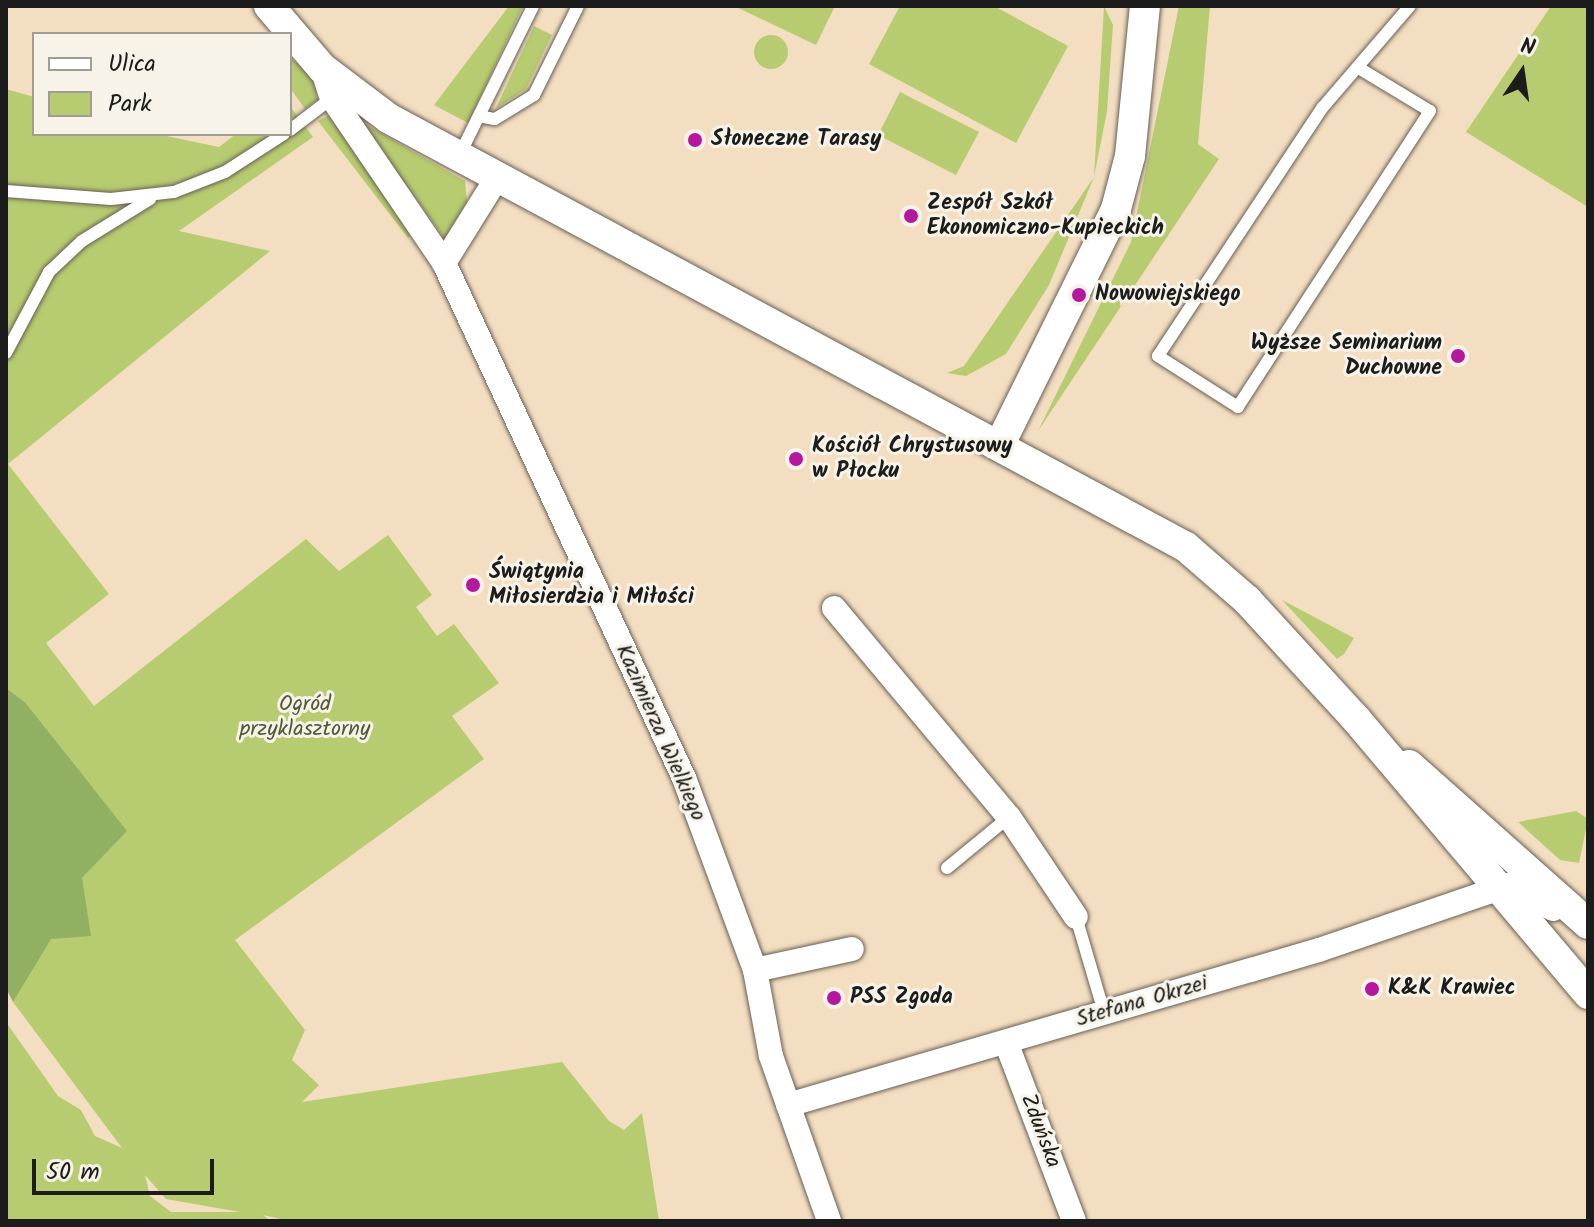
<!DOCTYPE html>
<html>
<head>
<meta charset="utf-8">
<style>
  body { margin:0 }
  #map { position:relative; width:1594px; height:1227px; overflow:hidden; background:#f4dec1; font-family:Kalam,sans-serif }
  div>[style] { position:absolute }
  .green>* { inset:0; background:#b7cc70 }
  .round { border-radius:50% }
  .forest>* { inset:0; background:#91b062 }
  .roads { filter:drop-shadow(0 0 2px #686056) drop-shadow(0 0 2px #686056) }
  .service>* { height:12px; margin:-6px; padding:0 6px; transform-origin:6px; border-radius:6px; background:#fff }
  .minor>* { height:24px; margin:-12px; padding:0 12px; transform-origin:12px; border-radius:12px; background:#fff }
  .tertiary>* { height:30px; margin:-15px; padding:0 15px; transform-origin:15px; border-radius:15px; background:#fff }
  .dots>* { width:22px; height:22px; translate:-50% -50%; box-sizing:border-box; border:4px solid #f7f3e8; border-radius:50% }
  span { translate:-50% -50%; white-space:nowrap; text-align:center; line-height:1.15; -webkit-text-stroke:6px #f7f3e8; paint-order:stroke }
  .poi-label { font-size:22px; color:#1c1c1c; font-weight:700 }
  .left { translate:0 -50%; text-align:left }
  .right { translate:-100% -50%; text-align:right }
  .park-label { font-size:22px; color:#525a39 }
  .street-label { font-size:22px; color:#1c1c1c }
  .frame { position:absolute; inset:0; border:8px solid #1c1c1c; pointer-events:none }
  .legend { position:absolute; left:32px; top:32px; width:260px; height:104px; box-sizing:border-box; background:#f7f3e8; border:2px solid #9f9d96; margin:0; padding:10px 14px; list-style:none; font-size:24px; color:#1c1c1c }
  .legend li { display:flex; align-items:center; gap:16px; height:40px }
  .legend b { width:40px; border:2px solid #9f9d96 }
  .north { position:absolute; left:1482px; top:32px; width:80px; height:80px; -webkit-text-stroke:6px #f7f3e8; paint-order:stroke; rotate:13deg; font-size:22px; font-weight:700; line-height:32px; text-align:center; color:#1c1c1c }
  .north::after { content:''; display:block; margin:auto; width:28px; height:36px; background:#1c1c1c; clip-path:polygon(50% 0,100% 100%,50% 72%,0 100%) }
  .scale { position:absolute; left:32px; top:1159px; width:182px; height:36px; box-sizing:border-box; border:4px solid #1c1c1c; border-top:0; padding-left:10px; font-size:24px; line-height:28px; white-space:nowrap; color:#1c1c1c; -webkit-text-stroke:6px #f7f3e8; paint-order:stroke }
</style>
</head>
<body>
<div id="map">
  <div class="green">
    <i style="clip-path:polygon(509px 6px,523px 6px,468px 123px,434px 105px)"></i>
    <i style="clip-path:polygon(734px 6px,835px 6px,816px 45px)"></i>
    <i style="clip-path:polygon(900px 6px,994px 6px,1068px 46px,1016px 143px,869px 64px)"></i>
    <i style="clip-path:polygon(1104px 6px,1113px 25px,1107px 111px,1094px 177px,1049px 285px,1006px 354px,966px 376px,947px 373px,964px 366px,1094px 177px)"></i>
    <i style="clip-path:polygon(1179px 6px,1210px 6px,1198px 144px,1219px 159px,1038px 431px,1131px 242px)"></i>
    <i style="clip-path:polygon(1551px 6px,1588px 6px,1588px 207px,1466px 132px)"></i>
    <i style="clip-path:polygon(534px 26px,552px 35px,526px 89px,496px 108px)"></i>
    <i class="round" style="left:754px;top:35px;width:34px;height:34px"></i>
    <i style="clip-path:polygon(290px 57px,314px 79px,317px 100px,305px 109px,290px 88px)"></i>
    <i style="clip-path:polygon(evenodd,6px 89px,34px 97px,34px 134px,157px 134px,219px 147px,236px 134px,290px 134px,290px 106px,313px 137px,179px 231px,270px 251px,8px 464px,109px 594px,46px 643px,94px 706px,306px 539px,339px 571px,388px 535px,432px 595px,416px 607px,437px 636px,454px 624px,499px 683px,452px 716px,484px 759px,235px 940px,305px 1030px,292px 1060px,319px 1085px,302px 1102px,562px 1062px,609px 1121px,624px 1130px,642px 1113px,659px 1221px,289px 1221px,263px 1215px,271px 1221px,6px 1221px,6px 1022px,58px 1096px,81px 1110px,95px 1136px,122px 1148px,13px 1002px,82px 878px,126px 831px,25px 702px,6px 688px,6px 89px,145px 1175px,166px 1199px,240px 1212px,171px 1212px,150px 1196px,145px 1175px)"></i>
    <i style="clip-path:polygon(900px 92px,979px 132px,956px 175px,878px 135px)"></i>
    <i style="clip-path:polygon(331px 114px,415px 230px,408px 238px,318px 121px)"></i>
    <i style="clip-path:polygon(361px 122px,465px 181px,467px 202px,445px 239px)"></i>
    <i style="clip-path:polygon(1282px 600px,1354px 638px,1344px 654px,1337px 659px)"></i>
    <i style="clip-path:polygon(1576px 811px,1588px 819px,1579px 863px,1560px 860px,1518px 822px)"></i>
  </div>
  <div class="forest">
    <i style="clip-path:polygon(6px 688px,25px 702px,127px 831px,82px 878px,91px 936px,51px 939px,13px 1002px,6px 988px)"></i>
  </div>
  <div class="roads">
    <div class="service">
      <i style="left:1362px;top:70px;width:79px;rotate:31.1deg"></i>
      <i style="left:1430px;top:111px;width:353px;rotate:123deg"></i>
      <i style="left:1238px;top:407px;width:95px;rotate:-147.5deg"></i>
      <i style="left:1158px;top:356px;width:299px;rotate:-56.5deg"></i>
      <i style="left:1323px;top:107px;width:133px;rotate:-49.3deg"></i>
      <i style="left:479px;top:116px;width:16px;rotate:11deg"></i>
      <i style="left:495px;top:119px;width:46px;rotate:-31.6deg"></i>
      <i style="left:534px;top:95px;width:99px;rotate:-63.7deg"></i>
      <i style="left:290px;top:130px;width:53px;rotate:-37.3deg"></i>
      <i style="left:459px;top:156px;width:167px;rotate:-63.7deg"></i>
      <i style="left:6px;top:191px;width:105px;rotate:4.4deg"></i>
      <i style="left:111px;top:199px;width:63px;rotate:-6.3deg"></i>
      <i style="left:174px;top:192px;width:55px;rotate:-21.4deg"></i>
      <i style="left:225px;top:172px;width:70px;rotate:-32.8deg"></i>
      <i style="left:6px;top:353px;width:92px;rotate:-62deg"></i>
      <i style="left:49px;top:272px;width:45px;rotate:-43.2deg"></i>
      <i style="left:82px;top:241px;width:80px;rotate:-31.7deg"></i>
      <i style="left:947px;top:868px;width:80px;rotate:-39.4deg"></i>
      <i style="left:1076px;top:917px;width:99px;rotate:73.6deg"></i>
    </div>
    <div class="minor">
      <i style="left:322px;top:68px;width:32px;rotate:72deg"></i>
      <i style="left:332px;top:98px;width:199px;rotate:55.8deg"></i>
      <i style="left:444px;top:263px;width:568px;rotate:65.01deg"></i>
      <i style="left:684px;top:778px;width:205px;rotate:69.7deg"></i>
      <i style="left:755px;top:970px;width:87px;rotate:79.5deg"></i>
      <i style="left:771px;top:1056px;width:175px;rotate:70.6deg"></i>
      <i style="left:444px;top:263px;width:100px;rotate:-58.1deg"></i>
      <i style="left:834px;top:608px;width:273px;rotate:50.1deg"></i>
      <i style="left:1009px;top:817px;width:120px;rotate:56.2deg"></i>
      <i style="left:755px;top:970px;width:99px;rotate:-12.2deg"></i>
      <i style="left:1006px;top:1042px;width:191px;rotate:69.2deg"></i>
      <i style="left:788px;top:1105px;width:553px;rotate:-16.27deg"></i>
      <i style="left:1319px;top:950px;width:201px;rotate:-18.9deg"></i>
      <i style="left:1509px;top:885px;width:50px;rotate:28.6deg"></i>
    </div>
    <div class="tertiary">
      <i style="left:269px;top:6px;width:82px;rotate:49.5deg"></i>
      <i style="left:322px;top:68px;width:83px;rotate:37.1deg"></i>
      <i style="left:388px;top:118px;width:906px;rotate:28.26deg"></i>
      <i style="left:1186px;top:547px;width:81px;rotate:41deg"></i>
      <i style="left:1247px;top:600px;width:161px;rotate:47.5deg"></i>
      <i style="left:1356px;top:719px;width:360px;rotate:49.8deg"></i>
      <i style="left:1000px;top:444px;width:262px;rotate:-63.7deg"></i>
      <i style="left:1116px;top:209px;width:55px;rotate:-75.2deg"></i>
      <i style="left:1130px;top:156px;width:151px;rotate:-84.3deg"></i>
      <i style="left:1409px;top:765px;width:239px;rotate:41.6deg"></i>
    </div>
  </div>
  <div class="dots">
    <i style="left:695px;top:140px;background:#b5179e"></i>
    <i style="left:911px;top:216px;background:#b5179e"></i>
    <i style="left:1079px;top:295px;background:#b5179e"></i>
    <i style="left:1458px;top:356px;background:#b5179e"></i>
    <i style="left:796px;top:459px;background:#b5179e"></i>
    <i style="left:473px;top:585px;background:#b5179e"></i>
    <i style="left:1372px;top:989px;background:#b5179e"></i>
    <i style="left:834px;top:998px;background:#b5179e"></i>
  </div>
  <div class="poi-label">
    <span class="left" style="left:711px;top:140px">Słoneczne Tarasy</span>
    <span class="left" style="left:927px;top:216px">Zespół Szkół<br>Ekonomiczno-Kupieckich</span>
    <span class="left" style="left:1095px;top:295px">Nowowiejskiego</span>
    <span class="right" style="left:1442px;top:356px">Wyższe Seminarium<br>Duchowne</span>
    <span class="left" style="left:812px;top:459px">Kościół Chrystusowy<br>w Płocku</span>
    <span class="left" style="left:489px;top:585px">Świątynia<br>Miłosierdzia i Miłości</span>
    <span class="left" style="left:1388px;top:989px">K&amp;K Krawiec</span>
    <span class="left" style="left:850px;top:998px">PSS Zgoda</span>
  </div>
  <div class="park-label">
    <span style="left:305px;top:717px">Ogród<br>przyklasztorny</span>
  </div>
  <div class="street-label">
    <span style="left:660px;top:733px;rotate:66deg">Kazimierza Wielkiego</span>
    <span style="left:1142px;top:1002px;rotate:-16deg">Stefana Okrzei</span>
    <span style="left:1040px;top:1131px;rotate:69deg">Zduńska</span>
  </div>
  <div class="frame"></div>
  <ul class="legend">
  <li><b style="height:10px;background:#fff"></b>Ulica</li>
  <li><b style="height:22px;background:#b7cc70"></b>Park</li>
  </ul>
  <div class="north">N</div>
  <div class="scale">50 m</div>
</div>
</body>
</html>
